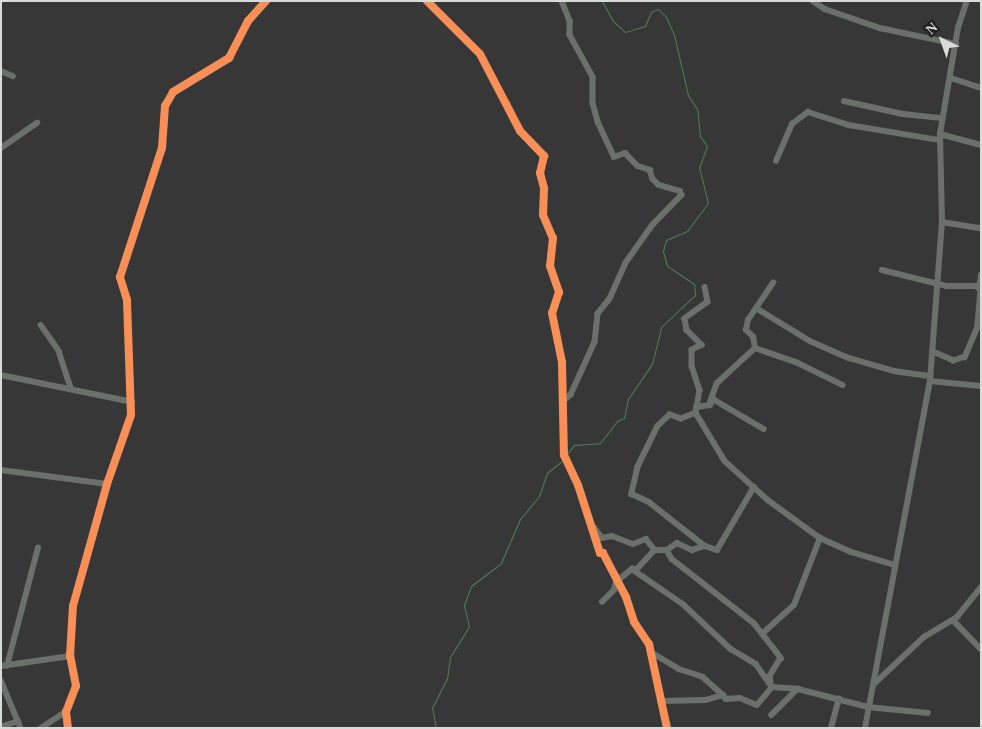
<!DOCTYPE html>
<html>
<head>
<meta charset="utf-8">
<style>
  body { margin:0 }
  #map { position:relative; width:982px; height:729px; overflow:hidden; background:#373737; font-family:Georgia,serif }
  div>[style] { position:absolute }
  .stream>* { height:1px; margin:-0.5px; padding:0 0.5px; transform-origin:0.5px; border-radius:0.5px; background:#508354 }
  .street>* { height:5.5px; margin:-2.75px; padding:0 2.75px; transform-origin:2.75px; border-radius:2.75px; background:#6a716a }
  .cycleway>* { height:8px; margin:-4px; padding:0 4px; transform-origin:4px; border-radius:4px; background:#f78f57 }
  span { translate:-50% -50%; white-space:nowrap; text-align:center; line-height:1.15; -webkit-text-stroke:5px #1e1f1e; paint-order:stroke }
  .frame { position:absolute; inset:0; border:2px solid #d9dbd9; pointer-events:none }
  .north { position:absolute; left:917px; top:15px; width:50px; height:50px; -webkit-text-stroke:4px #1e1f1e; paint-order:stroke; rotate:318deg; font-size:14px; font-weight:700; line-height:20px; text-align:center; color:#d9dbd9 }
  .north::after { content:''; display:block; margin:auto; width:18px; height:22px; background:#d9dbd9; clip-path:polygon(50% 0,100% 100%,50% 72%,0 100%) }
</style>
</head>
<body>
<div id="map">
  <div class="stream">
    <i style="left:566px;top:455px;width:13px;rotate:-51deg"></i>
    <i style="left:574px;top:445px;width:26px;rotate:-4deg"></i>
    <i style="left:600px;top:443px;width:28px;rotate:-52deg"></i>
    <i style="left:617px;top:421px;width:8px;rotate:-23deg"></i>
    <i style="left:624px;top:418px;width:19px;rotate:-78deg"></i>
    <i style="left:628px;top:399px;width:42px;rotate:-55.6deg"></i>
    <i style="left:652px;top:364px;width:38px;rotate:-76deg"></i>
    <i style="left:661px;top:327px;width:47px;rotate:-43.3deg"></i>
    <i style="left:695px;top:295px;width:11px;rotate:-95deg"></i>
    <i style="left:694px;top:284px;width:32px;rotate:-146deg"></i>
    <i style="left:667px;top:266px;width:16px;rotate:-105deg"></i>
    <i style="left:663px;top:251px;width:11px;rotate:-75deg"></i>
    <i style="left:666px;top:240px;width:23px;rotate:-23deg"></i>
    <i style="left:687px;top:231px;width:35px;rotate:-53deg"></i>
    <i style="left:708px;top:203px;width:36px;rotate:-104deg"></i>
    <i style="left:699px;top:168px;width:23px;rotate:-70deg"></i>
    <i style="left:707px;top:146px;width:12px;rotate:-125deg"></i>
    <i style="left:700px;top:136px;width:27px;rotate:-96deg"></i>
    <i style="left:697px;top:109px;width:17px;rotate:-123deg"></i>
    <i style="left:688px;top:95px;width:62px;rotate:-103.1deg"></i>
    <i style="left:674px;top:35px;width:20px;rotate:-114deg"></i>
    <i style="left:666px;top:17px;width:11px;rotate:-135deg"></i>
    <i style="left:658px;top:9px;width:8px;rotate:157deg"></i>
    <i style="left:651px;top:12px;width:15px;rotate:113deg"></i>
    <i style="left:645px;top:26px;width:21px;rotate:163deg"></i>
    <i style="left:625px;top:32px;width:16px;rotate:-137deg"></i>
    <i style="left:613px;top:21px;width:23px;rotate:-119deg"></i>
    <i style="left:436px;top:728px;width:20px;rotate:-101deg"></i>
    <i style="left:432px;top:708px;width:33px;rotate:-63deg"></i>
    <i style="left:447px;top:679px;width:22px;rotate:-82deg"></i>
    <i style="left:450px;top:657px;width:36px;rotate:-58deg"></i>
    <i style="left:469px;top:627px;width:23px;rotate:-103deg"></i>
    <i style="left:464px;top:605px;width:20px;rotate:-70deg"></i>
    <i style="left:471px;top:586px;width:38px;rotate:-37deg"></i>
    <i style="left:501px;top:563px;width:48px;rotate:-66.6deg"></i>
    <i style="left:520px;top:519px;width:30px;rotate:-50deg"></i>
    <i style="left:539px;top:496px;width:24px;rotate:-71deg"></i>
    <i style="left:547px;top:473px;width:22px;rotate:-39deg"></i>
  </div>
  <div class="street">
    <i style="left:427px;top:1px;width:75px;rotate:45deg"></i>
    <i style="left:480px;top:54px;width:87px;rotate:62.5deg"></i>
    <i style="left:520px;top:131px;width:35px;rotate:46deg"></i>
    <i style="left:544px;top:156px;width:17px;rotate:103deg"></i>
    <i style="left:540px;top:173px;width:16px;rotate:75deg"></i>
    <i style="left:544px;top:188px;width:27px;rotate:92deg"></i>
    <i style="left:543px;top:215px;width:25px;rotate:67deg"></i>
    <i style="left:553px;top:238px;width:28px;rotate:96deg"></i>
    <i style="left:550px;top:266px;width:28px;rotate:71deg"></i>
    <i style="left:559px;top:292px;width:22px;rotate:108deg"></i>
    <i style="left:552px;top:313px;width:50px;rotate:78.5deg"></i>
    <i style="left:562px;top:362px;width:93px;rotate:88.8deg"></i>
    <i style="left:564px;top:455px;width:33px;rotate:65deg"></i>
    <i style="left:578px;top:485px;width:71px;rotate:72.1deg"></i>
    <i style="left:600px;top:553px;width:3px"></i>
    <i style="left:603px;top:553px;width:50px;rotate:62.4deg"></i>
    <i style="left:626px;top:597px;width:26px;rotate:72deg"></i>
    <i style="left:634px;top:622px;width:27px;rotate:56deg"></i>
    <i style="left:649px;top:644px;width:86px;rotate:77.9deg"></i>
    <i style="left:562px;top:1px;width:22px;rotate:68deg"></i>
    <i style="left:570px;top:21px;width:14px;rotate:90deg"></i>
    <i style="left:570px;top:35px;width:48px;rotate:61.3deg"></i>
    <i style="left:593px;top:77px;width:26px;rotate:90deg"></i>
    <i style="left:593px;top:103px;width:20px;rotate:75deg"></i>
    <i style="left:598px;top:122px;width:38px;rotate:65deg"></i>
    <i style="left:614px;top:157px;width:12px;rotate:-20deg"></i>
    <i style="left:625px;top:153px;width:18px;rotate:45deg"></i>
    <i style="left:638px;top:166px;width:13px;rotate:18deg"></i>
    <i style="left:650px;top:170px;width:9px;rotate:72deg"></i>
    <i style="left:653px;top:179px;width:8px;rotate:45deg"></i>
    <i style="left:659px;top:185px;width:22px;rotate:16deg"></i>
    <i style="left:680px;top:191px;width:4px;rotate:63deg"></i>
    <i style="left:682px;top:195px;width:42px;rotate:134deg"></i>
    <i style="left:653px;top:225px;width:47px;rotate:125.4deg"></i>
    <i style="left:626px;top:263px;width:39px;rotate:114deg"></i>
    <i style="left:610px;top:299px;width:19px;rotate:129deg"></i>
    <i style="left:598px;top:314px;width:28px;rotate:96deg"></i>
    <i style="left:595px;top:342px;width:58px;rotate:114.4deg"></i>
    <i style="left:571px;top:395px;width:11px;rotate:139deg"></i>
    <i style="left:813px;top:1px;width:14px;rotate:34deg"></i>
    <i style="left:825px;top:9px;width:58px;rotate:19.1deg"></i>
    <i style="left:880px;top:28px;width:78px;rotate:11.9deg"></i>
    <i style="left:1px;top:71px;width:13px;rotate:23deg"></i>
    <i style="left:951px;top:78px;width:32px;rotate:18deg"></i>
    <i style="left:844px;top:101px;width:60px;rotate:12.4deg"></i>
    <i style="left:903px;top:114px;width:39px;rotate:6deg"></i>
    <i style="left:940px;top:134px;width:42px;rotate:15deg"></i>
    <i style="left:1px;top:148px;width:44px;rotate:-34.8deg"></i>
    <i style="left:776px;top:161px;width:40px;rotate:-66.6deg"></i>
    <i style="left:792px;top:124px;width:20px;rotate:-37deg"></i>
    <i style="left:808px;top:112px;width:43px;rotate:17.6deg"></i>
    <i style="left:849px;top:125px;width:92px;rotate:9.4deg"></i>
    <i style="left:942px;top:222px;width:39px;rotate:9deg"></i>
    <i style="left:882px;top:270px;width:67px;rotate:13.8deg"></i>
    <i style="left:947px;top:286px;width:29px"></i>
    <i style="left:976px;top:286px;width:6px;rotate:39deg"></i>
    <i style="left:981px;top:290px;width:37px;rotate:95deg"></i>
    <i style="left:978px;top:327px;width:33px;rotate:113deg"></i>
    <i style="left:965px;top:357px;width:12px;rotate:160deg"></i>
    <i style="left:954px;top:361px;width:23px;rotate:-157deg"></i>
    <i style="left:705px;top:287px;width:15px;rotate:79deg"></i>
    <i style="left:708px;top:302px;width:29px;rotate:144deg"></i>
    <i style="left:685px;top:319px;width:11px;rotate:80deg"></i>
    <i style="left:687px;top:330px;width:21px;rotate:45deg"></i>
    <i style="left:702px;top:345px;width:11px;rotate:153deg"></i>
    <i style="left:692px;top:350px;width:16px;rotate:90deg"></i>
    <i style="left:692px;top:366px;width:25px;rotate:72deg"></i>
    <i style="left:700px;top:390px;width:23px;rotate:100deg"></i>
    <i style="left:696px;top:413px;width:56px;rotate:58.9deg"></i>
    <i style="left:725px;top:461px;width:58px;rotate:42.2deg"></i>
    <i style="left:768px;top:500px;width:64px;rotate:36.2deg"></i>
    <i style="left:820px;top:538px;width:34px;rotate:24deg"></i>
    <i style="left:851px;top:552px;width:46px;rotate:16.5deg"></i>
    <i style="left:979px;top:288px;width:13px;rotate:-81deg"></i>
    <i style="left:756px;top:308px;width:63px;rotate:31.4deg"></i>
    <i style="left:810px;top:341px;width:43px;rotate:23.6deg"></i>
    <i style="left:849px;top:358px;width:47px;rotate:16.1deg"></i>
    <i style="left:894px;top:371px;width:37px;rotate:8deg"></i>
    <i style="left:41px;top:325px;width:32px;rotate:55deg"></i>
    <i style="left:59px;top:351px;width:40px;rotate:72deg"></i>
    <i style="left:755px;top:348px;width:43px;rotate:18.9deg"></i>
    <i style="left:796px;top:362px;width:52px;rotate:26.1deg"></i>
    <i style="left:755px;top:348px;width:11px;rotate:-100deg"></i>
    <i style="left:753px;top:337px;width:10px;rotate:-135deg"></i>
    <i style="left:746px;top:330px;width:10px;rotate:-79deg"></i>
    <i style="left:748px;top:320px;width:45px;rotate:-56deg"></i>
    <i style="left:1px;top:375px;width:134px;rotate:11.6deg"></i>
    <i style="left:930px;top:381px;width:51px;rotate:5.6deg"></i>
    <i style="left:710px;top:402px;width:20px;rotate:-70deg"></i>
    <i style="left:717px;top:383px;width:52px;rotate:-42.6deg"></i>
    <i style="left:696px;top:407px;width:14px;rotate:-8deg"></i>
    <i style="left:710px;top:405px;width:7px;rotate:-63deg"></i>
    <i style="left:713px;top:399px;width:59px;rotate:30.5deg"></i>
    <i style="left:696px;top:413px;width:16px;rotate:158deg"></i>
    <i style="left:681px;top:419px;width:12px;rotate:-160deg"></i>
    <i style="left:670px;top:415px;width:16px;rotate:137deg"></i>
    <i style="left:658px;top:426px;width:46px;rotate:116deg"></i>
    <i style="left:638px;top:467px;width:28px;rotate:103deg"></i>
    <i style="left:632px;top:494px;width:19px;rotate:25deg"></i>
    <i style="left:649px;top:502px;width:71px;rotate:38.2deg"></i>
    <i style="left:1px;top:470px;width:107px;rotate:7.5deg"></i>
    <i style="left:595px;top:528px;width:12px;rotate:55deg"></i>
    <i style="left:602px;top:538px;width:10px;rotate:-11deg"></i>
    <i style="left:612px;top:536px;width:22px;rotate:21deg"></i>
    <i style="left:633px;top:544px;width:14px;rotate:-21deg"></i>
    <i style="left:646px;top:539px;width:14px;rotate:51deg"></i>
    <i style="left:655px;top:550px;width:12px"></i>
    <i style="left:667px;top:550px;width:12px;rotate:-35deg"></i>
    <i style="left:677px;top:543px;width:17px;rotate:25deg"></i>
    <i style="left:692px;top:550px;width:14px;rotate:-17deg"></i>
    <i style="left:705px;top:546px;width:13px;rotate:18deg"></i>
    <i style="left:717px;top:550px;width:73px;rotate:-59.6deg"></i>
    <i style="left:667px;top:550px;width:10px;rotate:61deg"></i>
    <i style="left:672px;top:559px;width:104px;rotate:38deg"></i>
    <i style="left:754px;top:623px;width:31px;rotate:52deg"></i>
    <i style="left:773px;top:647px;width:14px;rotate:54deg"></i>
    <i style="left:781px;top:658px;width:21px;rotate:121deg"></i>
    <i style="left:770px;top:676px;width:6px;rotate:81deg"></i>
    <i style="left:632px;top:569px;width:62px;rotate:34.5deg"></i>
    <i style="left:683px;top:604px;width:66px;rotate:43.2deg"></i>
    <i style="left:731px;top:649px;width:29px;rotate:31deg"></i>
    <i style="left:756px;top:664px;width:28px;rotate:55deg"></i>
    <i style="left:772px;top:687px;width:26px;rotate:4deg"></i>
    <i style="left:798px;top:689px;width:37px;rotate:135deg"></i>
    <i style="left:602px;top:602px;width:17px;rotate:-45deg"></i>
    <i style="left:614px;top:590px;width:8px;rotate:-76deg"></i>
    <i style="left:616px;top:582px;width:21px;rotate:-39deg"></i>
    <i style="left:632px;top:569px;width:5px"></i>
    <i style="left:637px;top:569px;width:26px;rotate:-47deg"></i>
    <i style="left:953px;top:620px;width:40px;rotate:46deg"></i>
    <i style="left:762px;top:634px;width:43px;rotate:-42.2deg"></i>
    <i style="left:794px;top:605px;width:72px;rotate:-68.8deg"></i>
    <i style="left:651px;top:652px;width:33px;rotate:31deg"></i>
    <i style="left:679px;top:669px;width:25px;rotate:18deg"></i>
    <i style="left:703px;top:677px;width:27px;rotate:42deg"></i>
    <i style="left:1px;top:666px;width:70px;rotate:-8.2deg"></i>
    <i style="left:7px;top:666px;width:122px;rotate:-75.3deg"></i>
    <i style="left:1px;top:680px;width:52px;rotate:67.4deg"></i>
    <i style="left:873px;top:685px;width:70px;rotate:-43.3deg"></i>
    <i style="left:924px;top:637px;width:39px;rotate:-31deg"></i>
    <i style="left:957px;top:617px;width:38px;rotate:-51deg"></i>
    <i style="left:798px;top:689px;width:72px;rotate:14.4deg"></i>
    <i style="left:868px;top:707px;width:60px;rotate:5.7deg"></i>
    <i style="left:660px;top:701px;width:46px;rotate:-1.2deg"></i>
    <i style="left:706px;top:700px;width:18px;rotate:-16deg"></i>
    <i style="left:723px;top:695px;width:5px;rotate:53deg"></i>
    <i style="left:726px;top:699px;width:14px;rotate:-4deg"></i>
    <i style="left:740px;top:698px;width:18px;rotate:22deg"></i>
    <i style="left:757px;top:705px;width:23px;rotate:-50deg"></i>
    <i style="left:1px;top:727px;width:18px;rotate:-19deg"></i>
    <i style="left:41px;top:728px;width:30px;rotate:-33deg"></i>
    <i style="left:68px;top:728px;width:16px;rotate:-97deg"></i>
    <i style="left:66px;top:712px;width:28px;rotate:-69deg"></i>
    <i style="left:76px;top:686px;width:31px;rotate:-101deg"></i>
    <i style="left:70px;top:656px;width:50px;rotate:-86.6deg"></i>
    <i style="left:73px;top:606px;width:127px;rotate:-74.4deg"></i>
    <i style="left:107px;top:484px;width:73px;rotate:-70.8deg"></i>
    <i style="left:131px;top:415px;width:115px;rotate:-92deg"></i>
    <i style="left:127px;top:300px;width:24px;rotate:-107deg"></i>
    <i style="left:120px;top:277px;width:136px;rotate:-72deg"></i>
    <i style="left:162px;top:148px;width:42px;rotate:-85.9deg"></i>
    <i style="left:165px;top:106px;width:16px;rotate:-60deg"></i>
    <i style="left:173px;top:92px;width:66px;rotate:-31.3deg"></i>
    <i style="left:229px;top:58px;width:42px;rotate:-62.8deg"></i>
    <i style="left:248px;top:21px;width:27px;rotate:-48deg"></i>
    <i style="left:831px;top:728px;width:30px;rotate:-75deg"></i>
    <i style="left:865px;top:728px;width:353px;rotate:-79.4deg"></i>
    <i style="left:930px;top:381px;width:159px;rotate:-85.7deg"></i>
    <i style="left:942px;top:222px;width:88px;rotate:-91.3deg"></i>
    <i style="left:940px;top:134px;width:108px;rotate:-80.4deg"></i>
    <i style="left:958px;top:28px;width:28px;rotate:-72deg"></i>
  </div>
  <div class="cycleway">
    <i style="left:427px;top:1px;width:75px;rotate:45deg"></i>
    <i style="left:480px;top:54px;width:87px;rotate:62.5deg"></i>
    <i style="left:520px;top:131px;width:35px;rotate:46deg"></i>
    <i style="left:544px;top:156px;width:17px;rotate:103deg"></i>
    <i style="left:540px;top:173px;width:16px;rotate:75deg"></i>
    <i style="left:544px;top:188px;width:27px;rotate:92deg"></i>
    <i style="left:543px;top:215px;width:25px;rotate:67deg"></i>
    <i style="left:553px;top:238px;width:28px;rotate:96deg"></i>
    <i style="left:550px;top:266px;width:28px;rotate:71deg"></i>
    <i style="left:559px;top:292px;width:22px;rotate:108deg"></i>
    <i style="left:552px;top:313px;width:50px;rotate:78.5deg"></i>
    <i style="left:562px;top:362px;width:93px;rotate:88.8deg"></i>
    <i style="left:564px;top:455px;width:33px;rotate:65deg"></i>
    <i style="left:578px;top:485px;width:71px;rotate:72.1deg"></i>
    <i style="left:600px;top:553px;width:3px"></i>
    <i style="left:603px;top:553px;width:50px;rotate:62.4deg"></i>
    <i style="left:626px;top:597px;width:26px;rotate:72deg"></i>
    <i style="left:634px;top:622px;width:27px;rotate:56deg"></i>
    <i style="left:649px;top:644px;width:86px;rotate:77.9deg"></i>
    <i style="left:68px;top:728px;width:16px;rotate:-97deg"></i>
    <i style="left:66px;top:712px;width:28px;rotate:-69deg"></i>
    <i style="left:76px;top:686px;width:31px;rotate:-101deg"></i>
    <i style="left:70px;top:656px;width:50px;rotate:-86.6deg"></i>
    <i style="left:73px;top:606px;width:127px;rotate:-74.4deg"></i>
    <i style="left:107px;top:484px;width:73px;rotate:-70.8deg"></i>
    <i style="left:131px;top:415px;width:115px;rotate:-92deg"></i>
    <i style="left:127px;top:300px;width:24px;rotate:-107deg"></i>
    <i style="left:120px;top:277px;width:136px;rotate:-72deg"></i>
    <i style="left:162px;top:148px;width:42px;rotate:-85.9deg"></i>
    <i style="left:165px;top:106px;width:16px;rotate:-60deg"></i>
    <i style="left:173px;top:92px;width:66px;rotate:-31.3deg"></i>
    <i style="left:229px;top:58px;width:42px;rotate:-62.8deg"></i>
    <i style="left:248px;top:21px;width:27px;rotate:-48deg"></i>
  </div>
  <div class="frame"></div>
  <div class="north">N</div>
</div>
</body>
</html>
